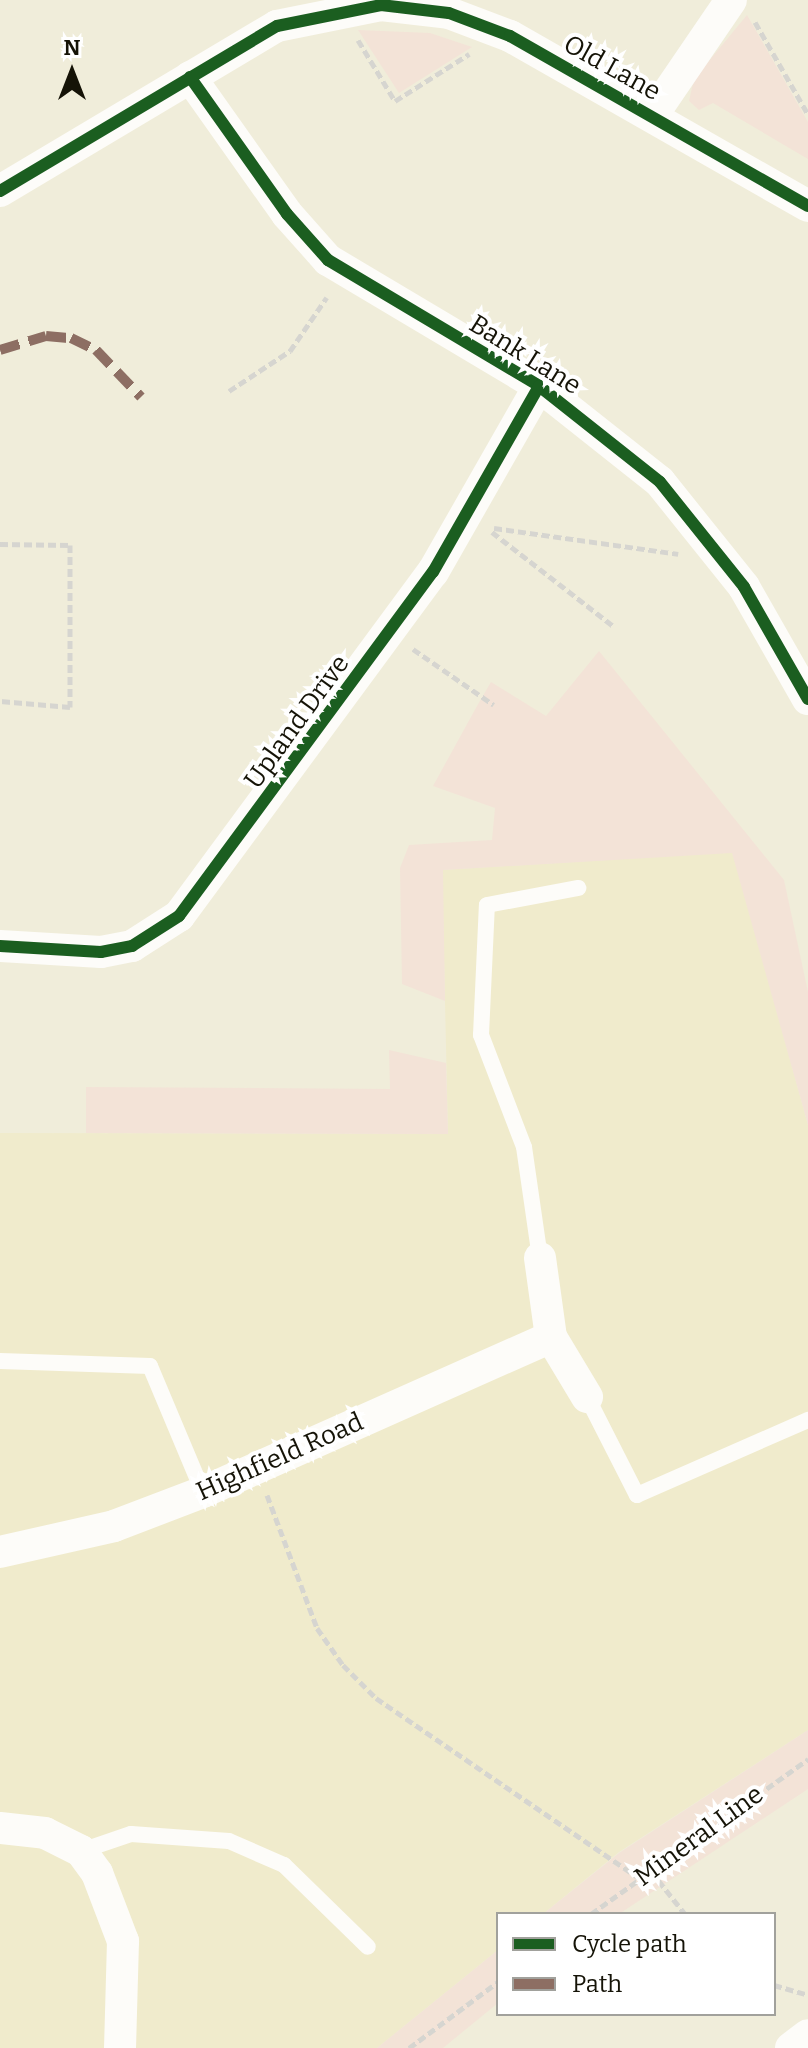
<!DOCTYPE html>
<html>
<head>
<meta charset="utf-8">
<style>
  body { margin:0 }
  #map { position:relative; width:808px; height:2048px; overflow:hidden; background:#f0edda; font-family:Bitter,serif }
  div>[style] { position:absolute }
  .built>* { inset:0; background:#f0ebcc }
  .green>* { inset:0; background:#f3e3d7 }
  .path>* { height:5px; margin-top:-2.5px; transform-origin:0; background:repeating-linear-gradient(90deg,#d6d5d0 0 8px,transparent 0 12px) }
  .lane>* { height:16px; margin:-8px; padding:0 8px; transform-origin:8px; border-radius:8px; background:#fdfcf9 }
  .street>* { height:32px; margin:-16px; padding:0 16px; transform-origin:16px; border-radius:16px; background:#fdfcf9 }
  .quiet>* { height:10px; margin-top:-5px; transform-origin:0; background:repeating-linear-gradient(90deg,#8d6e63 0 20px,transparent 0 30px) }
  .cycleway>* { height:12px; margin:-6px; padding:0 6px; transform-origin:6px; border-radius:6px; background:#1b5e20 }
  span { translate:-50% -50%; white-space:nowrap; text-align:center; line-height:1.15; -webkit-text-stroke:8px #fff; paint-order:stroke }
  .street-label { font-size:26px; color:#151307 }
  .legend { position:absolute; left:496px; top:1912px; width:280px; height:104px; box-sizing:border-box; background:#fff; border:2px solid #a1a19c; margin:0; padding:10px 14px; list-style:none; font-size:24px; color:#151307 }
  .legend li { display:flex; align-items:center; gap:16px; height:40px }
  .legend b { width:40px; border:2px solid #a1a19c }
  .north { position:absolute; left:32px; top:32px; width:80px; height:80px; -webkit-text-stroke:6px #fff; paint-order:stroke; rotate:0deg; font-size:22px; font-weight:700; line-height:32px; text-align:center; color:#151307 }
  .north::after { content:''; display:block; margin:auto; width:28px; height:36px; background:#151307; clip-path:polygon(50% 0,100% 100%,50% 72%,0 100%) }
</style>
</head>
<body>
<div id="map">
  <div class="built">
    <i style="clip-path:polygon(733px 852px,808px 1125px,808px 1730px,619px 1852px,543px 1914px,498px 1914px,498px 1950px,377px 2048px,0 2048px,0 1133px,448px 1134px,442px 870px)"></i>
  </div>
  <div class="green">
    <i style="clip-path:polygon(747px 15px,808px 122px,808px 159px,713px 103px,699px 110px,689px 101px,694px 79px)"></i>
    <i style="clip-path:polygon(358px 30px,430px 33px,472px 47px,399px 93px)"></i>
    <i style="clip-path:polygon(599px 651px,784px 880px,808px 992px,808px 1125px,732px 853px,443px 870px,445px 1001px,402px 984px,400px 868px,409px 845px,492px 840px,495px 808px,433px 786px,477px 706px,491px 682px,546px 716px)"></i>
    <i style="clip-path:polygon(389px 1050px,446px 1063px,448px 1134px,86px 1133px,86px 1087px,390px 1089px)"></i>
    <i style="clip-path:polygon(808px 1730px,808px 1789px,619px 1914px,543px 1914px,619px 1853px)"></i>
    <i style="clip-path:polygon(498px 1950px,498px 2003px,443px 2048px,377px 2048px)"></i>
  </div>
  <div class="path">
    <i style="left:755px;top:22px;width:106px;rotate:60.1deg"></i>
    <i style="left:358px;top:40px;width:71px;rotate:58.8deg"></i>
    <i style="left:395px;top:101px;width:88px;rotate:-32.4deg"></i>
    <i style="left:229px;top:391px;width:73px;rotate:-33.3deg"></i>
    <i style="left:290px;top:351px;width:65px;rotate:-55.6deg"></i>
    <i style="left:494px;top:528px;width:186px;rotate:8deg"></i>
    <i style="left:492px;top:532px;width:153px;rotate:37.8deg"></i>
    <i style="left:0;top:544px;width:70px;rotate:0.8deg"></i>
    <i style="left:70px;top:545px;width:162px;rotate:90deg"></i>
    <i style="left:70px;top:707px;width:70px;rotate:-175.1deg"></i>
    <i style="left:413px;top:649px;width:98px;rotate:34.7deg"></i>
    <i style="left:267px;top:1495px;width:142px;rotate:69.4deg"></i>
    <i style="left:317px;top:1628px;width:45px;rotate:54.9deg"></i>
    <i style="left:343px;top:1665px;width:47px;rotate:45deg"></i>
    <i style="left:376px;top:1698px;width:320px;rotate:34.4deg"></i>
    <i style="left:651px;top:1871px;width:55px;rotate:51.7deg"></i>
    <i style="left:591px;top:1914px;width:267px;rotate:-35.5deg"></i>
    <i style="left:774px;top:1985px;width:35px;rotate:16deg"></i>
    <i style="left:409px;top:2048px;width:111px;rotate:-36.6deg"></i>
  </div>
  <div class="lane">
    <i style="left:540px;top:1258px;width:112px;rotate:-98.2deg"></i>
    <i style="left:524px;top:1147px;width:120px;rotate:-111deg"></i>
    <i style="left:481px;top:1035px;width:130px;rotate:-87.4deg"></i>
    <i style="left:487px;top:905px;width:93px;rotate:-10.6deg"></i>
    <i style="left:0;top:1361px;width:150px;rotate:1.9deg"></i>
    <i style="left:150px;top:1366px;width:137px;rotate:67.2deg"></i>
    <i style="left:587px;top:1397px;width:110px;rotate:63deg"></i>
    <i style="left:637px;top:1495px;width:187px;rotate:-23.7deg"></i>
    <i style="left:81px;top:1851px;width:53px;rotate:-18.8deg"></i>
    <i style="left:131px;top:1834px;width:98px;rotate:4.1deg"></i>
    <i style="left:229px;top:1841px;width:60px;rotate:23.6deg"></i>
    <i style="left:284px;top:1865px;width:117px;rotate:44.3deg"></i>
  </div>
  <div class="street">
    <i style="left:190px;top:77px;width:168px;rotate:54.7deg"></i>
    <i style="left:287px;top:214px;width:62px;rotate:48.3deg"></i>
    <i style="left:328px;top:260px;width:246px;rotate:30.8deg"></i>
    <i style="left:539px;top:386px;width:154px;rotate:38.4deg"></i>
    <i style="left:660px;top:482px;width:134px;rotate:51.3deg"></i>
    <i style="left:744px;top:587px;width:129px;rotate:60.3deg"></i>
    <i style="left:652px;top:116px;width:140px;rotate:-55.7deg"></i>
    <i style="left:0;top:191px;width:322px;rotate:-30.8deg"></i>
    <i style="left:277px;top:26px;width:106px;rotate:-11.4deg"></i>
    <i style="left:381px;top:5px;width:68px;rotate:6.7deg"></i>
    <i style="left:449px;top:13px;width:65px;rotate:20.7deg"></i>
    <i style="left:510px;top:36px;width:343px;rotate:29.7deg"></i>
    <i style="left:0;top:946px;width:101px;rotate:3.4deg"></i>
    <i style="left:101px;top:952px;width:32px;rotate:-11deg"></i>
    <i style="left:132px;top:946px;width:56px;rotate:-32.6deg"></i>
    <i style="left:179px;top:916px;width:428px;rotate:-53.6deg"></i>
    <i style="left:433px;top:572px;width:214px;rotate:-60.3deg"></i>
    <i style="left:540px;top:1258px;width:80px;rotate:82.1deg"></i>
    <i style="left:551px;top:1337px;width:70px;rotate:59deg"></i>
    <i style="left:0;top:1552px;width:117px;rotate:-12.8deg"></i>
    <i style="left:114px;top:1526px;width:95px;rotate:-20.9deg"></i>
    <i style="left:203px;top:1492px;width:381px;rotate:-24deg"></i>
    <i style="left:0;top:1828px;width:45px;rotate:6.3deg"></i>
    <i style="left:45px;top:1833px;width:40px;rotate:26.6deg"></i>
    <i style="left:81px;top:1851px;width:27px;rotate:54deg"></i>
    <i style="left:97px;top:1873px;width:73px;rotate:69.1deg"></i>
    <i style="left:123px;top:1941px;width:107px;rotate:91.6deg"></i>
    <i style="left:791px;top:2048px;width:21px;rotate:-37deg"></i>
  </div>
  <div class="quiet">
    <i style="left:0;top:350px;width:48px;rotate:-16.9deg"></i>
    <i style="left:46px;top:336px;width:25px;rotate:5deg"></i>
    <i style="left:71px;top:338px;width:28px;rotate:26deg"></i>
    <i style="left:96px;top:350px;width:65px;rotate:46.2deg"></i>
  </div>
  <div class="cycleway">
    <i style="left:190px;top:77px;width:168px;rotate:54.7deg"></i>
    <i style="left:287px;top:214px;width:62px;rotate:48.3deg"></i>
    <i style="left:328px;top:260px;width:246px;rotate:30.8deg"></i>
    <i style="left:539px;top:386px;width:154px;rotate:38.4deg"></i>
    <i style="left:660px;top:482px;width:134px;rotate:51.3deg"></i>
    <i style="left:744px;top:587px;width:129px;rotate:60.3deg"></i>
    <i style="left:0;top:191px;width:322px;rotate:-30.8deg"></i>
    <i style="left:277px;top:26px;width:106px;rotate:-11.4deg"></i>
    <i style="left:381px;top:5px;width:68px;rotate:6.7deg"></i>
    <i style="left:449px;top:13px;width:65px;rotate:20.7deg"></i>
    <i style="left:510px;top:36px;width:343px;rotate:29.7deg"></i>
    <i style="left:0;top:946px;width:101px;rotate:3.4deg"></i>
    <i style="left:101px;top:952px;width:32px;rotate:-11deg"></i>
    <i style="left:132px;top:946px;width:56px;rotate:-32.6deg"></i>
    <i style="left:179px;top:916px;width:428px;rotate:-53.6deg"></i>
    <i style="left:433px;top:572px;width:214px;rotate:-60.3deg"></i>
  </div>
  <div class="street-label">
    <span style="left:612px;top:68px;rotate:29deg">Old Lane</span>
    <span style="left:525px;top:355px;rotate:32deg">Bank Lane</span>
    <span style="left:297px;top:722px;rotate:-54deg">Upland Drive</span>
    <span style="left:280px;top:1457px;rotate:-24deg">Highfield Road</span>
    <span style="left:699px;top:1836px;rotate:-36deg">Mineral Line</span>
  </div>
  <ul class="legend">
  <li><b style="height:10px;background:#1b5e20"></b>Cycle path</li>
  <li><b style="height:10px;background:#8d6e63"></b>Path</li>
  </ul>
  <div class="north">N</div>
</div>
</body>
</html>
